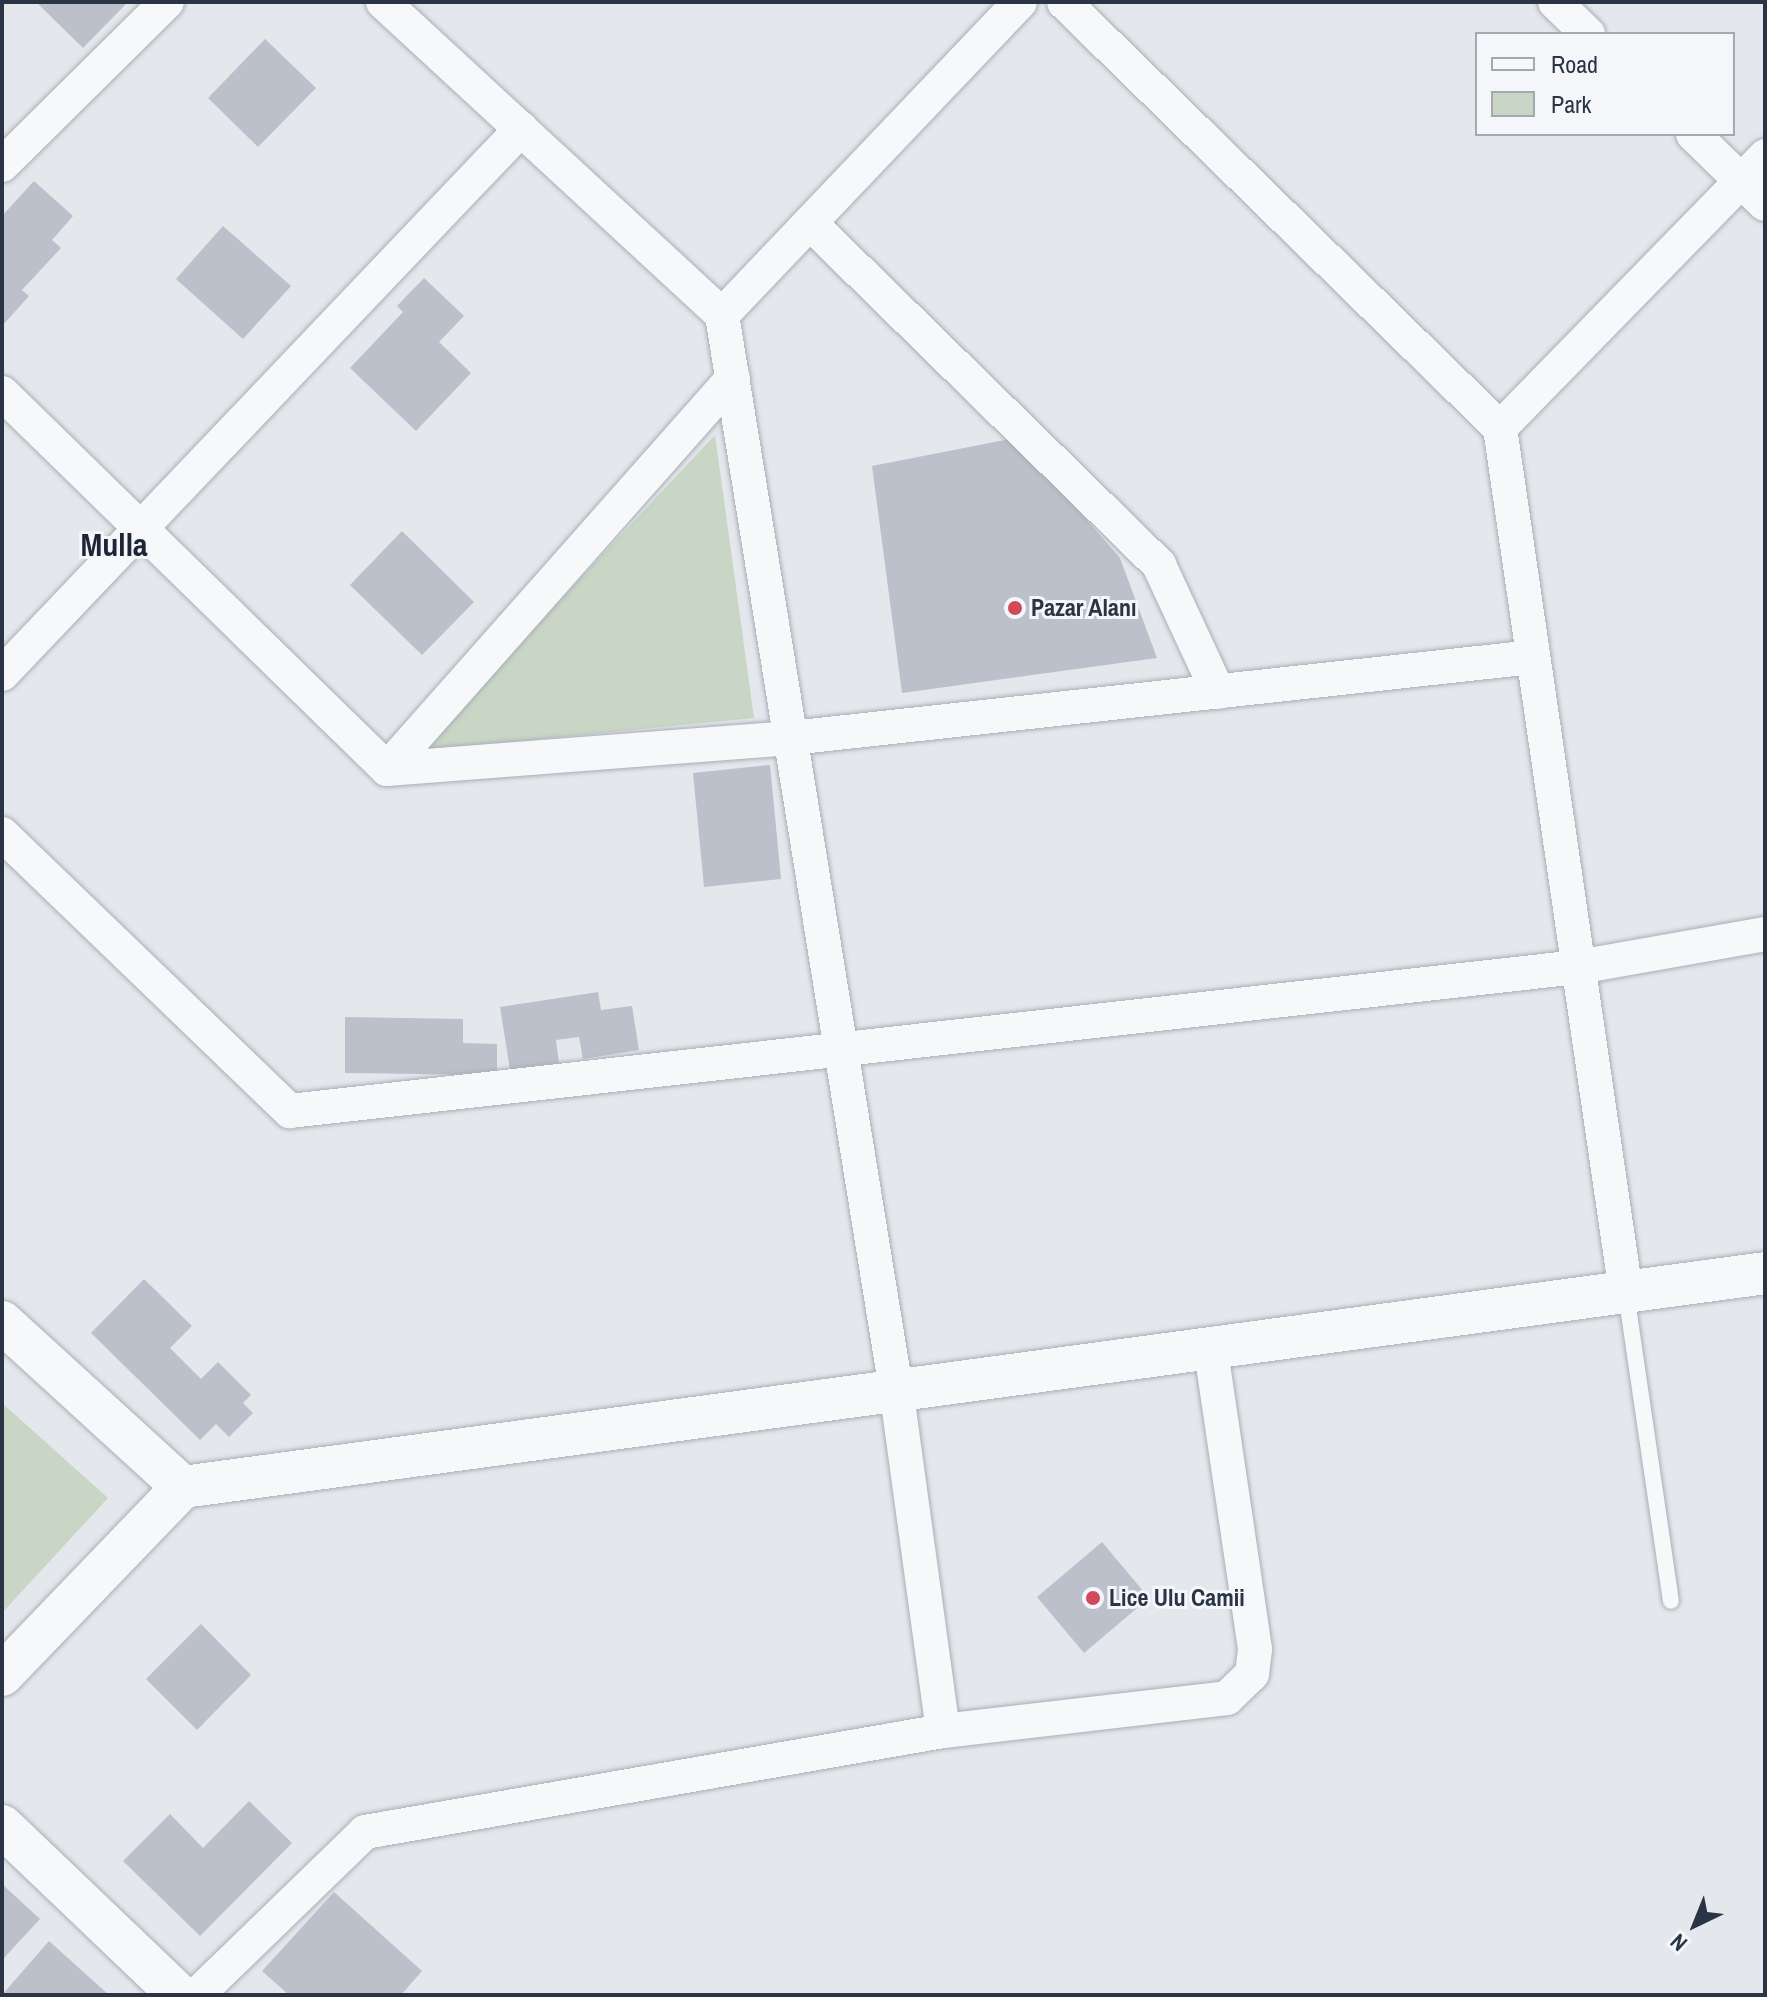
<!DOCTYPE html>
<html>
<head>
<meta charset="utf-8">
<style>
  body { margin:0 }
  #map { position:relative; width:1767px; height:1997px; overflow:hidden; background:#e4e7ec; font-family:"Archivo Narrow",sans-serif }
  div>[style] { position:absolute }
  .green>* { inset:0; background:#c9d6c5 }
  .building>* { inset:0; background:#bbc0ca }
  .roads { filter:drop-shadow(0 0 2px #a9aeb7) drop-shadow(0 0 2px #a9aeb7) }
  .service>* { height:16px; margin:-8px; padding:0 8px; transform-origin:8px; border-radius:8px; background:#f7f8fa }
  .minor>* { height:34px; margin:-17px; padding:0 17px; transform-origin:17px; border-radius:17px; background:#f7f8fa }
  .tertiary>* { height:42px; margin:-21px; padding:0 21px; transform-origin:21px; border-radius:21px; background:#f7f8fa }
  .dots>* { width:22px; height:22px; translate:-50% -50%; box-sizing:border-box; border:4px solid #f4f6f9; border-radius:50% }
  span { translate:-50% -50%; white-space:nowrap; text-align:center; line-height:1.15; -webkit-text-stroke:6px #f4f6f9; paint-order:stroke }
  .poi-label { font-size:24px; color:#2b3445; font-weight:700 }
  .left { translate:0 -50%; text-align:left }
  .district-label { font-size:32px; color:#1d2536; font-weight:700 }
  .frame { position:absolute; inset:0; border:4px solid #2b3445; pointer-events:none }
  .legend { position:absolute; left:1475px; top:32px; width:260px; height:104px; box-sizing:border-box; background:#f4f6f9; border:2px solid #a4a8b1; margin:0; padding:10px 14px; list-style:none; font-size:24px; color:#2b3445 }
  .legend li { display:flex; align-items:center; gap:16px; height:40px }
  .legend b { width:40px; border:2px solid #a4a8b1 }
  .north { position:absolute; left:1655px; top:1885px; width:80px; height:80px; -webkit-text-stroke:6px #f4f6f9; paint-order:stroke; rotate:223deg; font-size:22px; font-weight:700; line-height:32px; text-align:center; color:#2b3445 }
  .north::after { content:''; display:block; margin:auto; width:28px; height:36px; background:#2b3445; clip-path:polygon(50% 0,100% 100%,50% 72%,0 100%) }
</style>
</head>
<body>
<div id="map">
  <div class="green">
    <i style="clip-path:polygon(715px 435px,754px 718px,418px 751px)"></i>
    <i style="clip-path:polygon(2px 1403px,108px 1498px,2px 1613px)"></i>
  </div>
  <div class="building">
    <i style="clip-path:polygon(36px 2px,128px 2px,83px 48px)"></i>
    <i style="clip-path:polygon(265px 39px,316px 88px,258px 147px,208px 98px)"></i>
    <i style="clip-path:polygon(34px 181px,73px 216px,52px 240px,61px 248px,22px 290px,29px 296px,2px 326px,2px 216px)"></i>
    <i style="clip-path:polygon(223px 226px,291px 286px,243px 339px,176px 279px)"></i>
    <i style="clip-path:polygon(424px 278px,464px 316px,439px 342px,471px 373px,416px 431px,350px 368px,403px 312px,397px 306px)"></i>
    <i style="clip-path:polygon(1015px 438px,1120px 558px,1157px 658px,902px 693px,872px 466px)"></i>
    <i style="clip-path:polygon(402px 531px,474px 602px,422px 655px,350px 585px)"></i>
    <i style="clip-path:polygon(770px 765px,781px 879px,704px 887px,693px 773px)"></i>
    <i style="clip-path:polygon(598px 992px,601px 1010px,632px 1006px,639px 1050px,583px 1059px,579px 1037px,556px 1040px,559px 1063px,510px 1070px,500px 1007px)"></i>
    <i style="clip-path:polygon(345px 1017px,463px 1019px,463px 1043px,497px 1044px,497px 1075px,345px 1073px)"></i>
    <i style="clip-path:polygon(144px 1279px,192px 1326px,170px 1348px,201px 1379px,218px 1362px,251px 1395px,243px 1403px,253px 1413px,229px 1437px,216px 1424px,200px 1440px,91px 1333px)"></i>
    <i style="clip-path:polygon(1102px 1542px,1149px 1598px,1084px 1653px,1037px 1597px)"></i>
    <i style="clip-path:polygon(201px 1624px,251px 1675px,197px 1730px,146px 1679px)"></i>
    <i style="clip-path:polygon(249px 1801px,292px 1843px,200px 1936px,123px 1861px,170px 1814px,203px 1848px)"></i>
    <i style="clip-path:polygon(2px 1884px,40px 1919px,2px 1960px)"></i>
    <i style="clip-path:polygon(334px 1892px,422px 1971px,401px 1995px,289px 1995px,262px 1971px)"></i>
    <i style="clip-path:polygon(49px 1941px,109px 1995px,2px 1995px)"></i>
  </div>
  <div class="roads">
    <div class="service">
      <i style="left:1626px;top:1293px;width:311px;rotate:81.7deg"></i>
    </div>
    <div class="minor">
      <i style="left:383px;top:2px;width:461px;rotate:42.7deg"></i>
      <i style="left:722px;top:315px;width:1094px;rotate:80.8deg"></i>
      <i style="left:897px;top:1395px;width:339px;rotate:82.2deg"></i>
      <i style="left:1064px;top:2px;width:610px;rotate:44.34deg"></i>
      <i style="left:1500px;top:428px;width:874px;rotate:81.71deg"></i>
      <i style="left:1555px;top:2px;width:46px;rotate:44.1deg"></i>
      <i style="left:1693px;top:134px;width:100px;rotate:44.2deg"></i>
      <i style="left:2px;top:165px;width:232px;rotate:-44.7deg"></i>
      <i style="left:810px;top:223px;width:489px;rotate:44.4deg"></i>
      <i style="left:1159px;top:565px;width:140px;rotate:65.1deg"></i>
      <i style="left:722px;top:315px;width:432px;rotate:-46.4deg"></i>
      <i style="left:2px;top:393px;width:538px;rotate:44.32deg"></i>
      <i style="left:387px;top:769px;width:405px;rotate:-4.4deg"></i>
      <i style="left:791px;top:738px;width:746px;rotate:-6.23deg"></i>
      <i style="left:1500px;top:428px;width:380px;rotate:-45.7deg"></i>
      <i style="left:2px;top:674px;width:753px;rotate:-46.4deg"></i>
      <i style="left:387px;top:769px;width:522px;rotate:-48.49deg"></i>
      <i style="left:2px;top:834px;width:400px;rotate:43.9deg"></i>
      <i style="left:290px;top:1111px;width:1296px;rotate:-6.38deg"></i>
      <i style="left:1578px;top:967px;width:190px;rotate:-10deg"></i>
      <i style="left:197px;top:1995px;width:234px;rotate:-44.1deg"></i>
      <i style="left:365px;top:1832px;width:587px;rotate:-9.91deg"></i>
      <i style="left:943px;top:1731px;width:286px;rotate:-6.6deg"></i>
      <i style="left:1227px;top:1698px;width:35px;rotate:-44deg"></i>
      <i style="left:1252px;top:1674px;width:25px;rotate:-83deg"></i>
      <i style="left:1255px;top:1649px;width:301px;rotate:-98.4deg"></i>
    </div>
    <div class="tertiary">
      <i style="left:2px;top:1322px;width:245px;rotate:42.4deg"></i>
      <i style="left:2px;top:1675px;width:261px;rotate:-46.1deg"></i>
      <i style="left:183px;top:1487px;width:1596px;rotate:-7.7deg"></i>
      <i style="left:2px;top:1826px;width:245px;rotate:43.7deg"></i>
    </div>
  </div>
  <div class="dots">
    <i style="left:1015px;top:608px;background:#d1495b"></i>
    <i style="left:1093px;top:1598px;background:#d1495b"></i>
  </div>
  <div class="poi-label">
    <span class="left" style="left:1031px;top:608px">Pazar Alanı</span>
    <span class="left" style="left:1109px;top:1598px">Lice Ulu Camii</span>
  </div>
  <div class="district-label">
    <span style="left:114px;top:545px">Mulla</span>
  </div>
  <div class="frame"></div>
  <ul class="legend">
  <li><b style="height:10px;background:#f7f8fa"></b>Road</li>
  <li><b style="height:22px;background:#c9d6c5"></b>Park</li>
  </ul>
  <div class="north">N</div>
</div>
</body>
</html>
